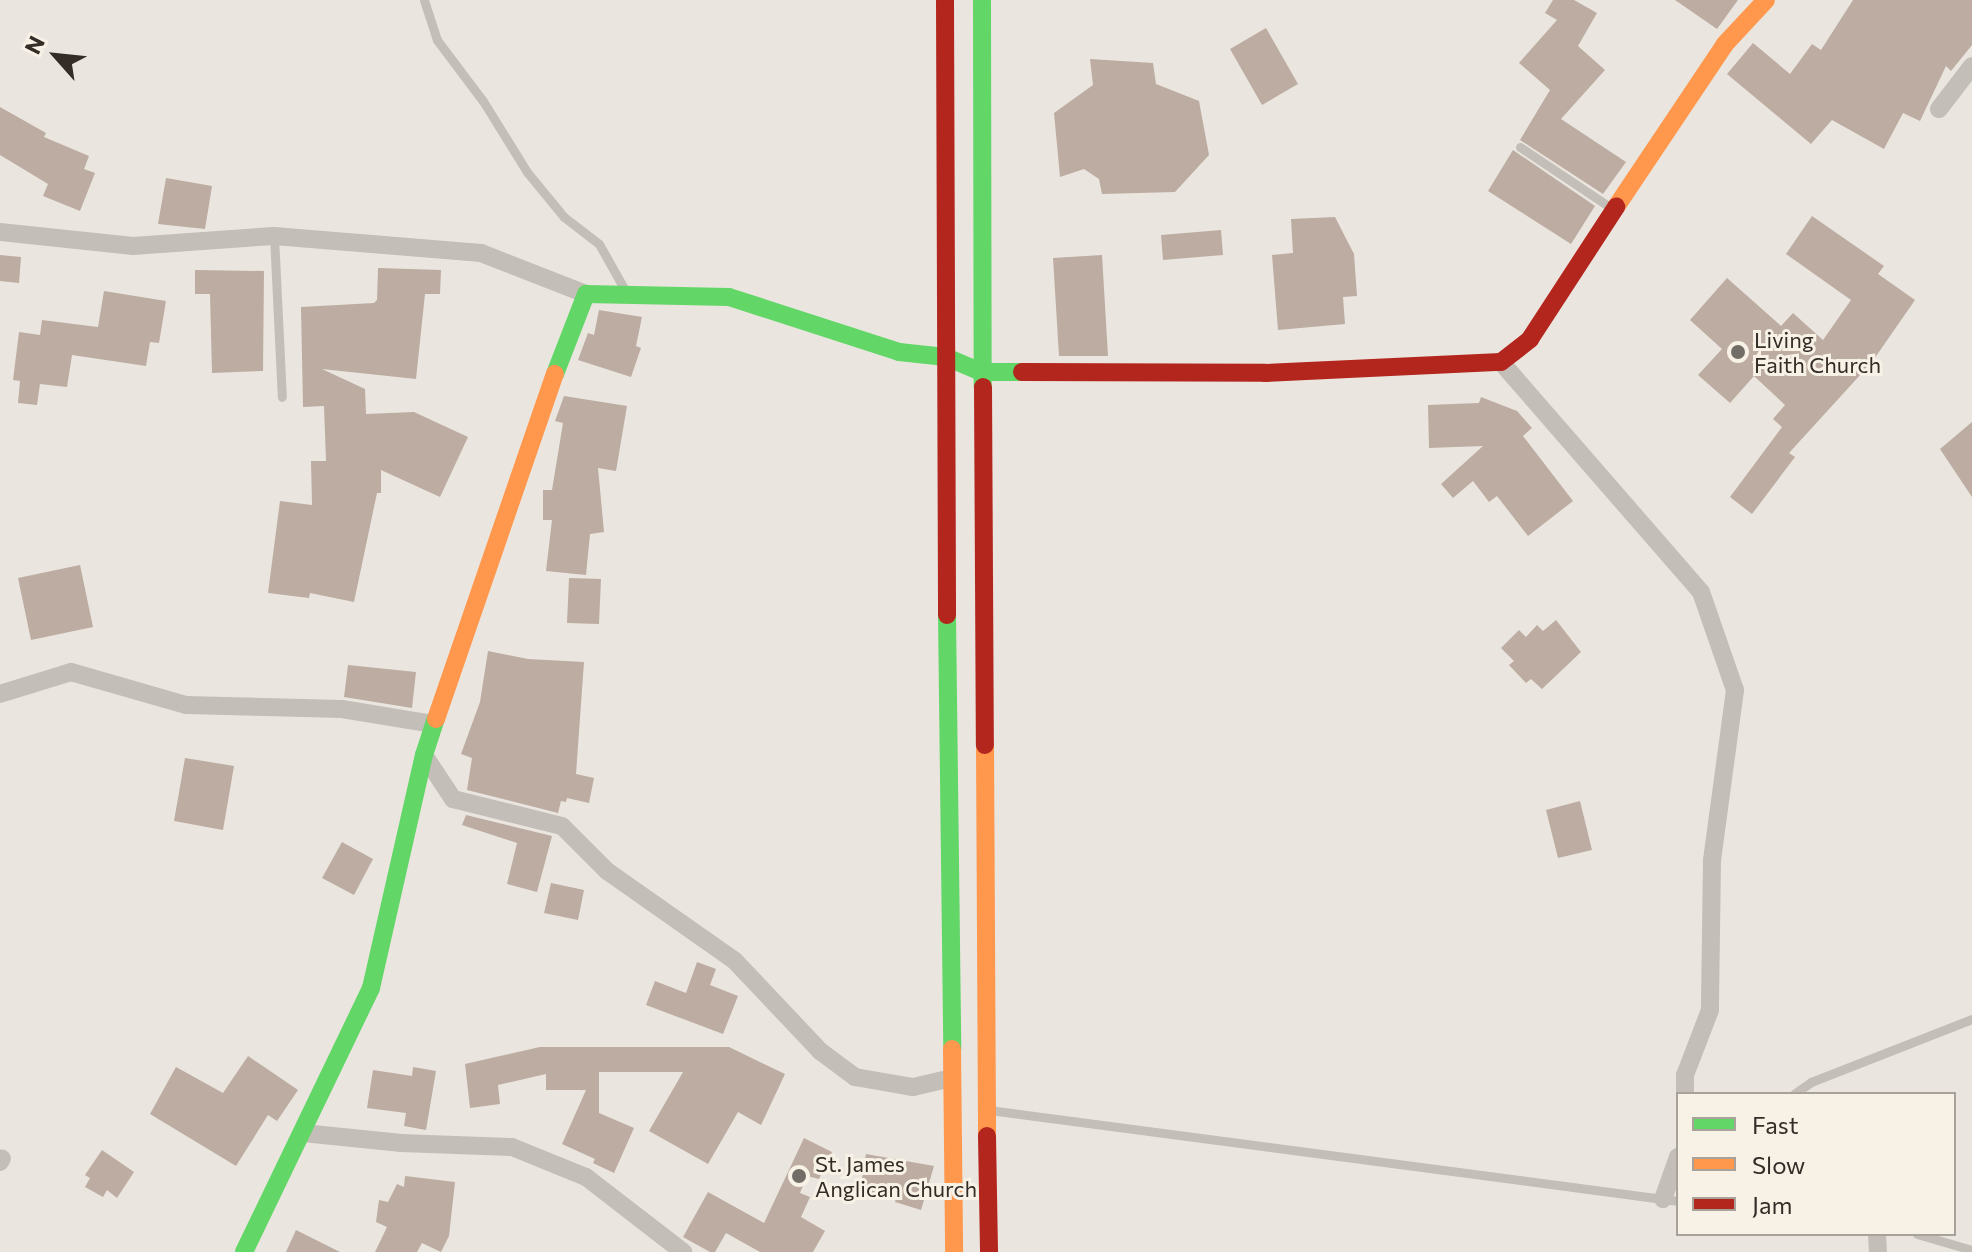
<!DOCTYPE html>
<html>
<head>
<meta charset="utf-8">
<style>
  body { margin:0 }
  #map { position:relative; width:1972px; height:1252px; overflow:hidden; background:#eae6df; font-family:Commissioner,sans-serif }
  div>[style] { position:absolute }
  .building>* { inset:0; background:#bdaca1 }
  .lane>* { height:9px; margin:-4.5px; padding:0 4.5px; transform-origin:4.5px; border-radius:4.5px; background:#c3beb8 }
  .street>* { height:18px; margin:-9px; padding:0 9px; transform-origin:9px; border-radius:9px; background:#c3beb8 }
  .fast>* { height:18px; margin:-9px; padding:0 9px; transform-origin:9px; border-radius:9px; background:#63d668 }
  .slow>* { height:18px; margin:-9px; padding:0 9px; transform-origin:9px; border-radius:9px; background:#ff974d }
  .jam>* { height:18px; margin:-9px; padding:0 9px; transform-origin:9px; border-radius:9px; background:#b3261e }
  .dots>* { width:22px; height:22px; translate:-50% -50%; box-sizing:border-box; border:4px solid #f7f1e6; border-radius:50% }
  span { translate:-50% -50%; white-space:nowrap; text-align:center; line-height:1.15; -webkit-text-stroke:6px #f7f1e6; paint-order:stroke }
  .poi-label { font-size:22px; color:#332c27 }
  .left { translate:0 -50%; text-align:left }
  .legend { position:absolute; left:1676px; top:1092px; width:280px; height:144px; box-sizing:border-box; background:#f7f1e6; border:2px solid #a9a29a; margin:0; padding:10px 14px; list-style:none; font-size:24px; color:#332c27 }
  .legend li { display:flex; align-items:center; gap:16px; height:40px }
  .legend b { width:40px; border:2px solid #a9a29a }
  .north { position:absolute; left:16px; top:16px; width:80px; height:80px; -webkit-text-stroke:6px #f7f1e6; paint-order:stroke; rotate:297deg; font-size:22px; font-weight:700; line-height:32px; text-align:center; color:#332c27 }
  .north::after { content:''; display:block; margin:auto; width:28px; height:36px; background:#332c27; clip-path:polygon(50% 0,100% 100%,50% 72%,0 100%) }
</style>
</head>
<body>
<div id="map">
  <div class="building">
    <i style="clip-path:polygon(1553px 0,1574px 0,1597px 13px,1578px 46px,1605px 70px,1561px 119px,1626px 162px,1603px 194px,1520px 140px,1550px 90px,1519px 63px,1557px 20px,1545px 13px)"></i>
    <i style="clip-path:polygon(1675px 0,1738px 0,1717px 29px)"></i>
    <i style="clip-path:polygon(1853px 0,1972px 0,1972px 45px,1951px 71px,1946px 66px,1920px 121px,1903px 113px,1884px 149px,1832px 120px,1811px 144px,1727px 74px,1753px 43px,1790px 74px,1812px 44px,1821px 50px)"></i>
    <i style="clip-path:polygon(1266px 28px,1298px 84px,1262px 105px,1230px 49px)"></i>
    <i style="clip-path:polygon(1090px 59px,1153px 63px,1156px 84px,1199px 101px,1209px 155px,1175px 192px,1102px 194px,1099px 179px,1084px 169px,1060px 177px,1054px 113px,1093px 85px)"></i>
    <i style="clip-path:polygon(0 107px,46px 133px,44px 137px,89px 156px,84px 169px,95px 173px,80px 211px,43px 196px,48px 184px,0 155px)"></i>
    <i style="clip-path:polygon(1513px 150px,1595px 206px,1571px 244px,1488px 191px)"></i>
    <i style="clip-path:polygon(166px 178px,212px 186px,205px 229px,158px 224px)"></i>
    <i style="clip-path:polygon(1812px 216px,1884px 266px,1878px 274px,1915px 300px,1872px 362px,1789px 453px,1795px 457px,1752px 514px,1730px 497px,1782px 427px,1773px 419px,1785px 405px,1754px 376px,1730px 403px,1698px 375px,1722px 349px,1690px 320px,1727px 278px,1781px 326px,1793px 313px,1823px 340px,1851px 300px,1786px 254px)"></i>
    <i style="clip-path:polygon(1335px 217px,1354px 254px,1357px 296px,1343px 297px,1345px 324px,1278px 330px,1272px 255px,1293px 253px,1291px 219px)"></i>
    <i style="clip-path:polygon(1221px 230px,1223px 255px,1163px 260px,1161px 235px)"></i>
    <i style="clip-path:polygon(0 255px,21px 257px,19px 283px,0 281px)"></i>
    <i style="clip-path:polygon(1102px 255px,1108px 356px,1059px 356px,1053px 258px)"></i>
    <i style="clip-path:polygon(378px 268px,441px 270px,440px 294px,425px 294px,416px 379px,322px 369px,365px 389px,366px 414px,414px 412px,468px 437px,440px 497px,381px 470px,381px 493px,377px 493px,354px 602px,310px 593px,309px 598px,268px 593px,280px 501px,312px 505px,311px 461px,326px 461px,324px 406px,303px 407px,301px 307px,374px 303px,377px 300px)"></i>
    <i style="clip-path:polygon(195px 270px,264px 271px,263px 371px,212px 373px,210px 294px,195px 294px)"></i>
    <i style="clip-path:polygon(104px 291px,166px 301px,159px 343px,150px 342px,146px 366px,72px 355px,67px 387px,40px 384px,37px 405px,18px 403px,20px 381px,13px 380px,19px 332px,40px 335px,42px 320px,98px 327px)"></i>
    <i style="clip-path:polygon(599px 310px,642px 317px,636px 346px,641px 348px,631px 377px,578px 360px,588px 333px,594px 335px)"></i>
    <i style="clip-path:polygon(564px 396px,627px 406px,616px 471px,598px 468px,604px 532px,590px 534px,586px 575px,546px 571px,552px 520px,543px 520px,543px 490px,552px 490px,563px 423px,555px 421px)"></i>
    <i style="clip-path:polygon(1481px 397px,1517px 411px,1532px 428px,1523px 436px,1573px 501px,1528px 536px,1497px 496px,1489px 502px,1473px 481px,1453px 498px,1441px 484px,1483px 446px,1429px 448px,1428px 405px,1479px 403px)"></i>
    <i style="clip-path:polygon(1972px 422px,1972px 497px,1940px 449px)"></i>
    <i style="clip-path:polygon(80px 565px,93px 627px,31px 640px,18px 578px)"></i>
    <i style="clip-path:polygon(569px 578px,601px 579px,599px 624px,567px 623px)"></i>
    <i style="clip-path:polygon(1556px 620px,1581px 652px,1542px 689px,1531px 679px,1526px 683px,1509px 665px,1514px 661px,1501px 648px,1519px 630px,1526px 637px,1537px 625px,1543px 631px)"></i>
    <i style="clip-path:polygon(488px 651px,528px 659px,584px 662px,576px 774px,594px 778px,589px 803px,567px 798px,566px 802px,561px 801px,558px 813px,467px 790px,472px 758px,461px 754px,480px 702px)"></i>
    <i style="clip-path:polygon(348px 665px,416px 672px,412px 708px,344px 697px)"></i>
    <i style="clip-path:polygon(185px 758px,234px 766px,223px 830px,174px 821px)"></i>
    <i style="clip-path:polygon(1580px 801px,1592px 850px,1558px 858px,1546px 810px)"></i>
    <i style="clip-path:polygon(466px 815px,552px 836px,537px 892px,507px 884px,517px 843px,462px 825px)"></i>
    <i style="clip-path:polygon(342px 842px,373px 859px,354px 895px,322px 878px)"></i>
    <i style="clip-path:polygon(551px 883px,584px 890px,578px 920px,544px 913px)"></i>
    <i style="clip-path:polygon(697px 962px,716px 969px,710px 985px,738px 996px,723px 1034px,646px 1005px,655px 981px,686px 993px)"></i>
    <i style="clip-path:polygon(540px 1047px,729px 1047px,785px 1074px,761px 1125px,738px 1112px,708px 1164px,649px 1131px,683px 1072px,599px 1072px,599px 1113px,634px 1128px,614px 1173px,593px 1163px,595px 1159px,562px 1144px,586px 1090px,546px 1090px,546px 1074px,498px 1085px,500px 1104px,470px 1108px,465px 1064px)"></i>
    <i style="clip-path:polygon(248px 1056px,298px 1090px,277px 1121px,268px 1115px,236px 1166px,150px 1114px,176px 1067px,223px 1093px)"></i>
    <i style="clip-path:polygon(413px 1067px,436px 1071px,426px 1130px,404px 1126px,406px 1113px,367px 1108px,373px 1070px,412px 1076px)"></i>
    <i style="clip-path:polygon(804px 1138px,832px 1152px,819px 1179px,807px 1176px,800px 1193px,810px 1197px,801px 1217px,825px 1231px,813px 1252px,760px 1252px,726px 1233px,715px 1252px,710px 1252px,683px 1237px,708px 1192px,764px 1223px)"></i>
    <i style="clip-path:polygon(102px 1150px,134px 1172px,117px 1198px,107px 1190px,103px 1197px,85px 1187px,90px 1178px,85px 1175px)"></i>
    <i style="clip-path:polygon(866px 1154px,934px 1166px,921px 1210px,895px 1202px,896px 1198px,860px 1191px)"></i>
    <i style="clip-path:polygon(405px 1176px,455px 1182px,449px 1236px,441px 1252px,422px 1243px,417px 1252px,375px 1252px,387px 1227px,376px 1222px,379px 1200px,388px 1202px,397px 1184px,404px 1187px)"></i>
    <i style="clip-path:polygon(296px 1230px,340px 1252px,286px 1252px)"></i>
  </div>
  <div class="lane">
    <i style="left:424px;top:0;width:42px;rotate:72deg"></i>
    <i style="left:437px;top:40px;width:76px;rotate:53deg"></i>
    <i style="left:483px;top:101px;width:84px;rotate:58.2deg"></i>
    <i style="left:527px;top:172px;width:58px;rotate:50.6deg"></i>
    <i style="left:564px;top:217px;width:44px;rotate:37.6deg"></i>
    <i style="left:599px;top:244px;width:55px;rotate:60.6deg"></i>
    <i style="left:1520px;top:147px;width:112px;rotate:33.7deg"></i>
    <i style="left:274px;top:236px;width:161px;rotate:87.2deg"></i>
    <i style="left:1794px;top:1094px;width:21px;rotate:-35deg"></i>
    <i style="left:1811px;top:1082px;width:173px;rotate:-21.4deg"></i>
    <i style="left:989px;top:1110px;width:695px;rotate:7.52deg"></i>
    <i style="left:1917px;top:1234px;width:57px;rotate:16.2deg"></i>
  </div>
  <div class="street">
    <i style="left:1939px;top:109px;width:54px;rotate:-52.5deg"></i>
    <i style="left:0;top:232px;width:134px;rotate:6deg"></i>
    <i style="left:133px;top:246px;width:141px;rotate:-4.1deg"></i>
    <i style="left:274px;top:236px;width:208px;rotate:4.7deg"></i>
    <i style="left:481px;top:253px;width:113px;rotate:21.3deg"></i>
    <i style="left:1501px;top:362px;width:305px;rotate:49deg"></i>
    <i style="left:1701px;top:592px;width:104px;rotate:70.9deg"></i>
    <i style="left:1735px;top:690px;width:172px;rotate:97.7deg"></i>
    <i style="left:1712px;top:860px;width:150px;rotate:90.8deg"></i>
    <i style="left:1710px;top:1010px;width:70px;rotate:111deg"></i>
    <i style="left:1685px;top:1075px;width:19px;rotate:90deg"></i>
    <i style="left:0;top:694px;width:74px;rotate:-17.2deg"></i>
    <i style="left:71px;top:672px;width:120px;rotate:16deg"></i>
    <i style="left:186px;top:705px;width:156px;rotate:1.5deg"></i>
    <i style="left:342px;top:709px;width:93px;rotate:9.3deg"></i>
    <i style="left:424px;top:755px;width:53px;rotate:56.6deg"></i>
    <i style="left:453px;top:799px;width:112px;rotate:13.9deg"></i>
    <i style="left:562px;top:826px;width:64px;rotate:45deg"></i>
    <i style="left:607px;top:871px;width:156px;rotate:35.1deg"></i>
    <i style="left:735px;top:961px;width:124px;rotate:46.6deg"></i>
    <i style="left:820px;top:1051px;width:44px;rotate:36.6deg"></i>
    <i style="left:855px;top:1077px;width:59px;rotate:9.8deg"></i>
    <i style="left:913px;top:1087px;width:40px;rotate:-13deg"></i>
    <i style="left:303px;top:1133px;width:99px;rotate:5.8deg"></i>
    <i style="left:401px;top:1143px;width:111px;rotate:2.1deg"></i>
    <i style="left:512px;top:1147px;width:80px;rotate:22.1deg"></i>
    <i style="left:586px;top:1177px;width:123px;rotate:37.7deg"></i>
    <i style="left:0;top:1162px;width:4px;rotate:-63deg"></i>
    <i style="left:1663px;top:1199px;width:45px;rotate:-70.3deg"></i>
    <i style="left:1877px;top:1234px;width:18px;rotate:87deg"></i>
  </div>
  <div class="fast">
    <i style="left:982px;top:0;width:387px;rotate:89.9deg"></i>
    <i style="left:555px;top:374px;width:86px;rotate:-68.8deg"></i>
    <i style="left:586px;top:294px;width:143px;rotate:1.2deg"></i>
    <i style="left:729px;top:297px;width:179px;rotate:17.9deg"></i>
    <i style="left:899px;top:352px;width:47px;rotate:6.1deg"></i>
    <i style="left:946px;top:357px;width:39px;rotate:23deg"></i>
    <i style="left:982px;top:372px;width:40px"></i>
    <i style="left:947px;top:615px;width:434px;rotate:89.3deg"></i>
    <i style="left:244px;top:1252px;width:293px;rotate:-64.3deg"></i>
    <i style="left:371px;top:988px;width:239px;rotate:-77.2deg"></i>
    <i style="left:424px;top:755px;width:38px;rotate:-72deg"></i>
  </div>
  <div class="slow">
    <i style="left:1616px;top:207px;width:196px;rotate:-56.2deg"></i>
    <i style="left:1725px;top:44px;width:60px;rotate:-47deg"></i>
    <i style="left:436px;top:719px;width:365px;rotate:-71deg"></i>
    <i style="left:985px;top:745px;width:391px;rotate:89.7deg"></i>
    <i style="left:952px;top:1049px;width:203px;rotate:89.4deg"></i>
  </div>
  <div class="jam">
    <i style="left:945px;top:0;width:615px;rotate:89.81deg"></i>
    <i style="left:1022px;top:372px;width:243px;rotate:0.2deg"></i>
    <i style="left:1265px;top:373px;width:236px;rotate:-2.7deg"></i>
    <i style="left:1501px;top:362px;width:37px;rotate:-38deg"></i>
    <i style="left:1530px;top:339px;width:158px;rotate:-56.9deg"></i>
    <i style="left:983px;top:387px;width:358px;rotate:89.7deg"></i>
    <i style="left:987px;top:1136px;width:116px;rotate:89deg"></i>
  </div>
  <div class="dots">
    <i style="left:1738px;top:352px;background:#736d67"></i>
    <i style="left:799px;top:1176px;background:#736d67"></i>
  </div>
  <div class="poi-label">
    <span class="left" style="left:1754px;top:352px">Living<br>Faith Church</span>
    <span class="left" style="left:815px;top:1176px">St. James<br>Anglican Church</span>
  </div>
  <ul class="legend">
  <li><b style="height:10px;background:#63d668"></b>Fast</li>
  <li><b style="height:10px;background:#ff974d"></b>Slow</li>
  <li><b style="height:10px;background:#b3261e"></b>Jam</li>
  </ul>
  <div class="north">N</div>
</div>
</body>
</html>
